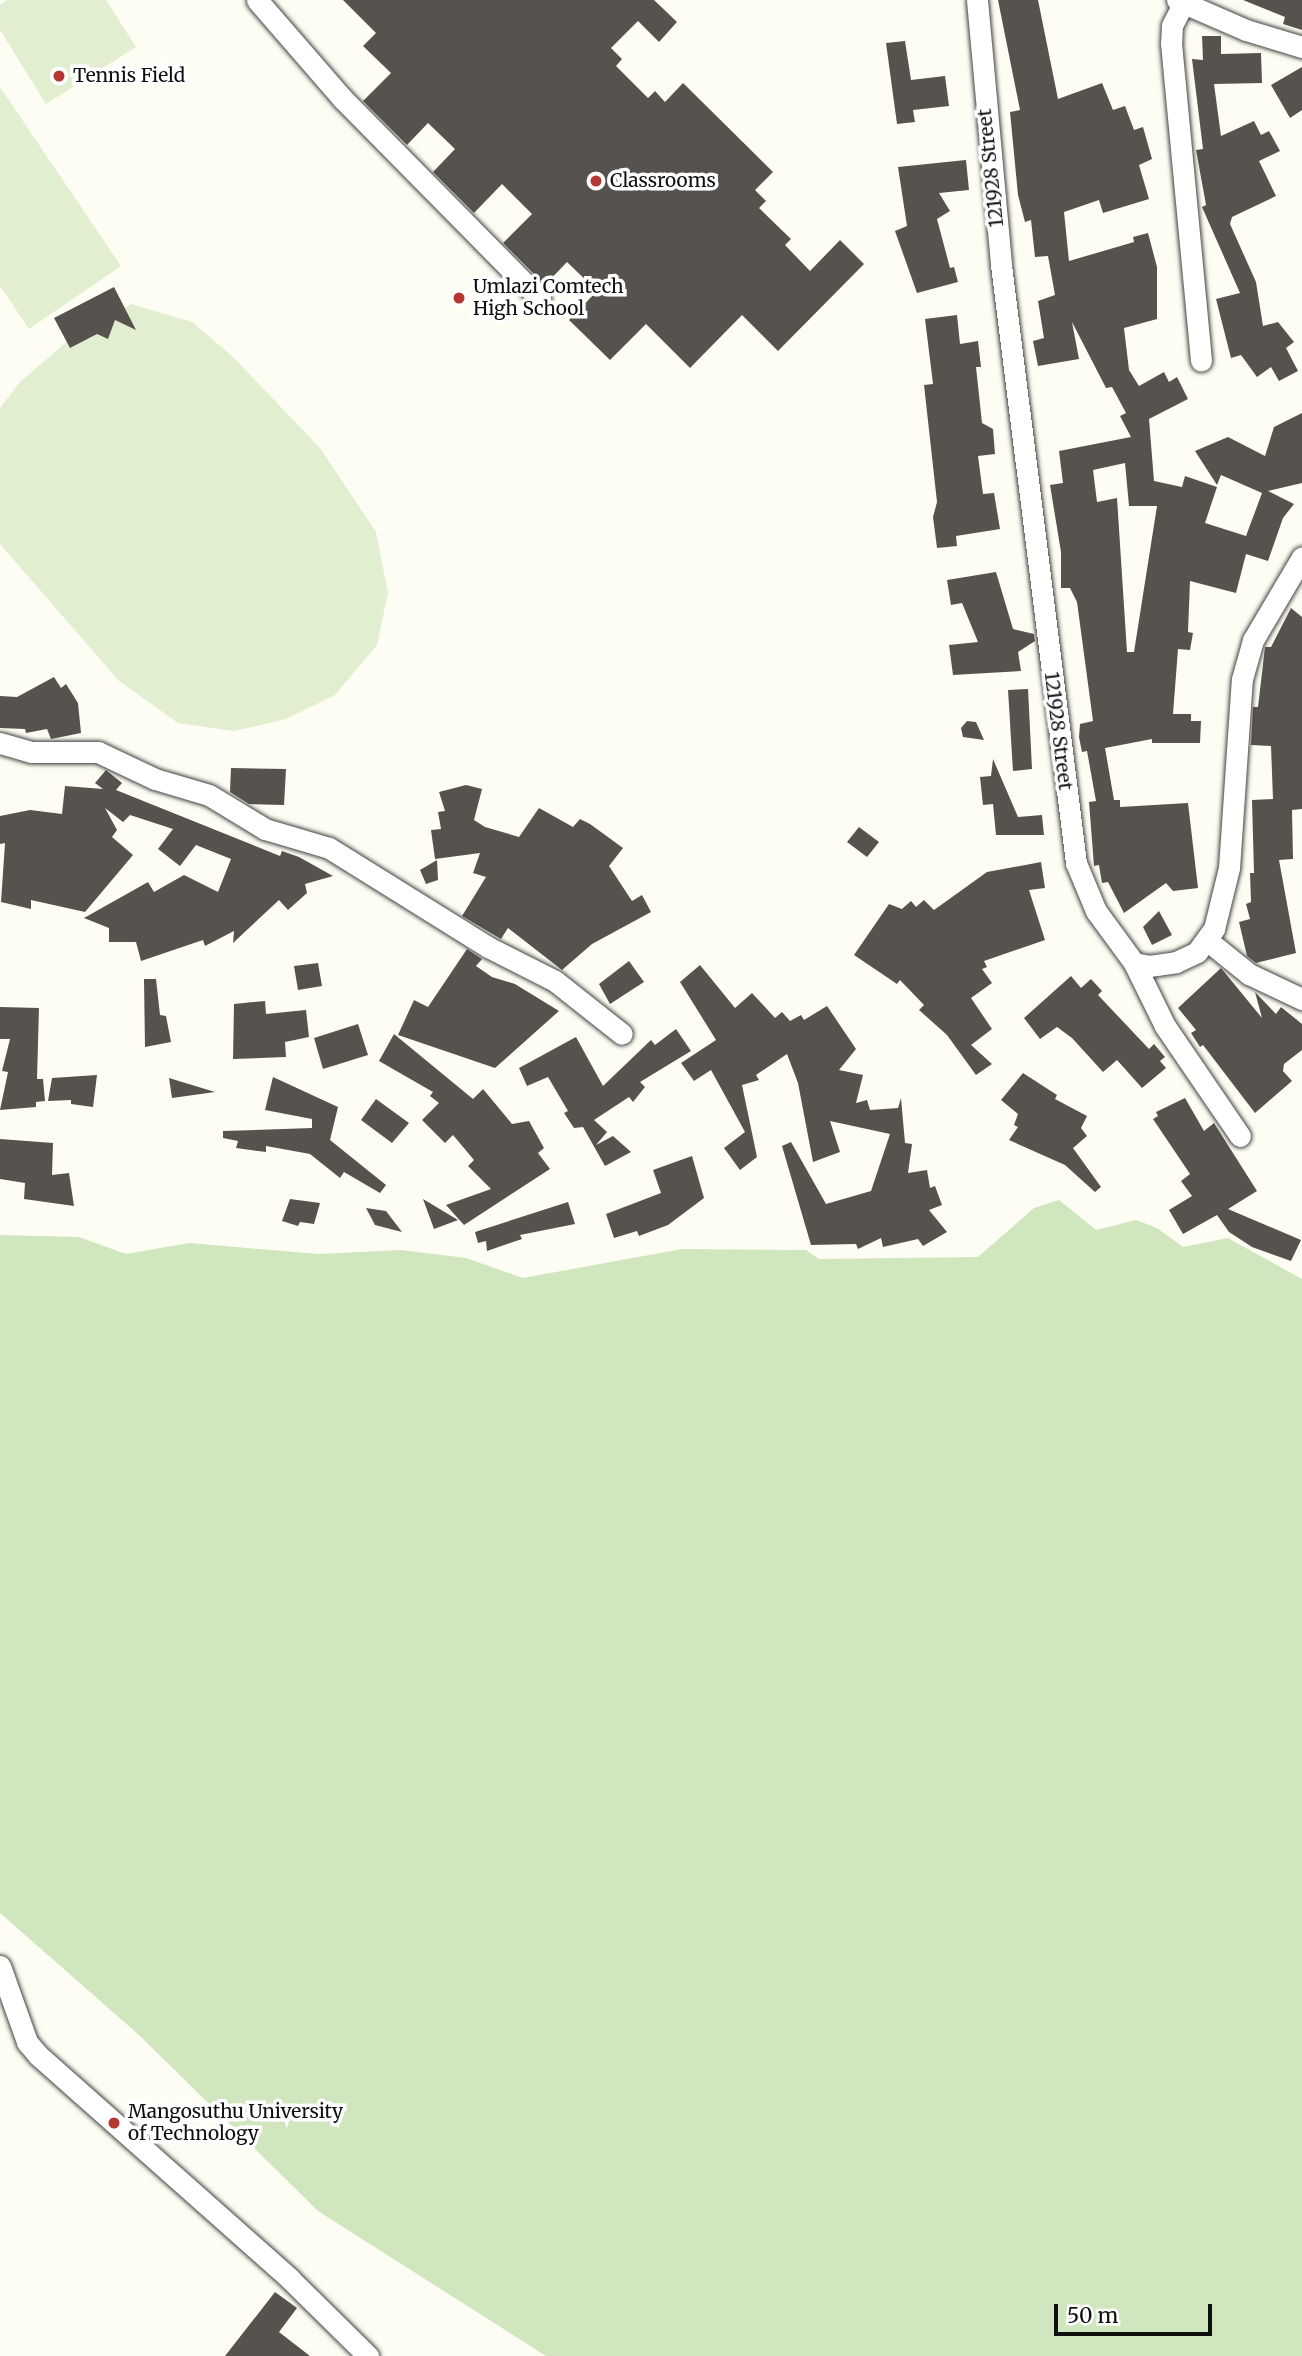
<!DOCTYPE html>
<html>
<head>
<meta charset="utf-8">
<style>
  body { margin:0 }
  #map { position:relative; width:1302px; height:2356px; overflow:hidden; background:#fefdf3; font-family:Merriweather,serif }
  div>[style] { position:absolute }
  .green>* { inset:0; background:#d0e6be }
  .pitch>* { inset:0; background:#e1eed0 }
  .building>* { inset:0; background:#57524d }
  .roads { filter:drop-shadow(0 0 2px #424242) drop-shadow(0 0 2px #424242) }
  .minor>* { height:21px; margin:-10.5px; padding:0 10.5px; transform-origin:10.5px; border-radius:10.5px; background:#fff }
  .dots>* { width:19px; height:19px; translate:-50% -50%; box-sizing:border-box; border:4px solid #fff; border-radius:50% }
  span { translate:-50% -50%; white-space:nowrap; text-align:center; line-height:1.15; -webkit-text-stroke:7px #fff; paint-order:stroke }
  .poi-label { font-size:19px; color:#0f0f0f }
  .left { translate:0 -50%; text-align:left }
  .street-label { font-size:19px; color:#0f0f0f }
  .scale { position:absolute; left:1054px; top:2304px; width:158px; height:32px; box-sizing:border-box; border:4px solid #0f0f0f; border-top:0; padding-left:9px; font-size:21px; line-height:24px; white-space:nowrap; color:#0f0f0f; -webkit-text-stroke:5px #fff; paint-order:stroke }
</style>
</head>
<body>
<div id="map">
  <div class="green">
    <i style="clip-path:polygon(1059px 1200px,1096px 1230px,1136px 1220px,1157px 1228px,1183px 1247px,1228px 1238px,1302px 1279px,1302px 2356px,546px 2356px,318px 2211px,139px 2035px,0 1913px,0 1235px,79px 1237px,126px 1254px,189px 1243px,319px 1254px,401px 1250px,466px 1258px,523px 1278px,682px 1249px,806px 1250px,819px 1259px,978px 1257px,1034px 1208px)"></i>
  </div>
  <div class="pitch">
    <i style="clip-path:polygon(7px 0,106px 0,136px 47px,46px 104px,0 30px,0 5px)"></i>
    <i style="clip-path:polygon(0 87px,121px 266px,29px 329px,0 286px)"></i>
    <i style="clip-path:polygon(131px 304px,192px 322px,233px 357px,320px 448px,376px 532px,388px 593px,377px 645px,335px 695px,286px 719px,234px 731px,178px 723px,119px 681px,0 544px,0 408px,20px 382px,70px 339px)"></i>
  </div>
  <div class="building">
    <i style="clip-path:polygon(343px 0,654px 0,677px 22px,659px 42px,638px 21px,611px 48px,622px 59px,616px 66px,648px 98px,655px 91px,665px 102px,683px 83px,773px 172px,755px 190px,766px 201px,759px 208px,791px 239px,785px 245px,810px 271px,840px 240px,864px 264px,778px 351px,742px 315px,690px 368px,646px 324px,610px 360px,569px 320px,597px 291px,567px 262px,545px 285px,503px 243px,532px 214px,502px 184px,474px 213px,433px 172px,455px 149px,428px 123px,407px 145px,363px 101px,391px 73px,363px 46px,376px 33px)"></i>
    <i style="clip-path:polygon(evenodd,998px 0,1038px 0,1058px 99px,1102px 83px,1113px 110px,1125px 106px,1134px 130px,1143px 127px,1152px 159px,1139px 165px,1149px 199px,1103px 213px,1099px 200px,1064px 212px,1069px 261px,1134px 242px,1133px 237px,1148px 233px,1157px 267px,1157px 319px,1124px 328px,1129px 370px,1139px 386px,1164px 372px,1169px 382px,1177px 377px,1188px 399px,1149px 419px,1154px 481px,1182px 487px,1185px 476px,1217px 487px,1205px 523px,1246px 536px,1262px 493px,1221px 475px,1217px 485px,1195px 451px,1228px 437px,1265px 456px,1274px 427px,1302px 413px,1302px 483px,1268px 491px,1294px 504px,1283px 518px,1268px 561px,1246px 554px,1236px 593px,1190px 581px,1188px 632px,1193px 633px,1190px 650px,1178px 649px,1173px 714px,1191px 714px,1191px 721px,1201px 721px,1200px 743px,1152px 743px,1152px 739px,1105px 748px,1114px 800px,1120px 800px,1120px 807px,1188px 803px,1198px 888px,1173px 891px,1166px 883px,1124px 913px,1108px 882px,1102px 883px,1099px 865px,1094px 866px,1089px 802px,1096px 801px,1087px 751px,1082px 752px,1079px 737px,1080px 724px,1093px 721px,1077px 602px,1070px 588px,1061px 588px,1061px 552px,1050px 485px,1063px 483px,1059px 451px,1131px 437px,1120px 416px,1126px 413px,1112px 387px,1106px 388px,1072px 322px,1079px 359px,1038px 366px,1033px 341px,1044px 338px,1038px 301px,1055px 295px,1048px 256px,1035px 257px,1031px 220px,1025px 222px,1018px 195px,1010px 112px,1020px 110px,998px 0,1125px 463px,1129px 506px,1157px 506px,1134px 652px,1127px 652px,1117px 498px,1097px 502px,1093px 470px,1125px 463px)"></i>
    <i style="clip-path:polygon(1243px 0,1302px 0,1302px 30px,1283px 24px,1285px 17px)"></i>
    <i style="clip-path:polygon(1202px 36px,1221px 36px,1221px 54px,1261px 53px,1262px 83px,1214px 84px,1221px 136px,1254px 121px,1261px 135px,1269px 131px,1280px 151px,1259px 161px,1276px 196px,1232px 217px,1230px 224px,1256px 282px,1263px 326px,1278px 322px,1294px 342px,1286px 348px,1298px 371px,1279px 381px,1271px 367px,1257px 377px,1241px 355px,1231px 358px,1216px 299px,1240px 293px,1202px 207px,1206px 205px,1196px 150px,1203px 149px,1192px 59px,1203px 60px)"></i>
    <i style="clip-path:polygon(905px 41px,911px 80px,945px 76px,949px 106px,913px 110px,915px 122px,897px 124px,886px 43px)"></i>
    <i style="clip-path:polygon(1302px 67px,1302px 110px,1290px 118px,1271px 85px)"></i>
    <i style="clip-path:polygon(966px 160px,969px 190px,939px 193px,950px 211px,937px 219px,950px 268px,954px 267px,958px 282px,917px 293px,895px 231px,907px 226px,898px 167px)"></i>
    <i style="clip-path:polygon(114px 287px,136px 330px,115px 320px,108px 339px,97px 334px,70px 348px,54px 318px)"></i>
    <i style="clip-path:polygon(957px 315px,960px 344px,978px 341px,981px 367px,976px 367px,982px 423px,993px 429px,995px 454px,978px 456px,983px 494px,994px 493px,1000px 529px,956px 536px,957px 546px,937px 548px,933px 517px,937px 502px,924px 385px,933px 384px,925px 319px)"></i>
    <i style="clip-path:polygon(996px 572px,1013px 629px,1034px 634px,1035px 641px,1018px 652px,1021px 671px,953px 675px,949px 645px,978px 642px,962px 603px,951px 605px,947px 580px)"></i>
    <i style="clip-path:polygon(1291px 608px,1302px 617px,1302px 809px,1292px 810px,1293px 859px,1279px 860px,1296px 953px,1256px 963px,1247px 956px,1239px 922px,1250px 919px,1246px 904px,1251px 902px,1250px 873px,1254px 873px,1252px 800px,1273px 799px,1271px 746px,1251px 745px,1253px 707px,1258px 707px,1265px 647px,1271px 647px)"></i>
    <i style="clip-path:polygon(54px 677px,61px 688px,66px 684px,78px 703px,81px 733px,51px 739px,47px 729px,26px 733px,25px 729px,0 728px,0 696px,17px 697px)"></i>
    <i style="clip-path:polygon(1028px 689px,1032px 769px,1013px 771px,1008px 690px)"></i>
    <i style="clip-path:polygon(967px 721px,976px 722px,984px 740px,963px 737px,961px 728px)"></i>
    <i style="clip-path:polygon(993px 759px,1018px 817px,1042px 815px,1044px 835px,996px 835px,993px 804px,983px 805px,980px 777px,991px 776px)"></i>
    <i style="clip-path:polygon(231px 768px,286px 769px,284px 805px,249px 804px,230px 792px)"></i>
    <i style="clip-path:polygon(106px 770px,122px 783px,116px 790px,280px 856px,282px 851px,299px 857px,333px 876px,305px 884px,307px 893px,288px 910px,279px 900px,233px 943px,234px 931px,205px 946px,203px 940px,141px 961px,136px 942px,109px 942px,109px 928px,84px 918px,148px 882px,154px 892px,184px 875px,218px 892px,231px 859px,196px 845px,180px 866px,158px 849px,173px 829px,130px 815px,123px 822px,105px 808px,117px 830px,112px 837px,133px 855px,85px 912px,31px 900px,31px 909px,1px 902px,5px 843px,0 844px,0 816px,30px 810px,62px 814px,65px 786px,103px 789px,95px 783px)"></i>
    <i style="clip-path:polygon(466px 785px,482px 789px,474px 820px,485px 827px,519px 837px,539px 808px,573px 827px,580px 819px,590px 824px,623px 848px,609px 866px,632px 901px,642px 895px,651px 912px,592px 944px,562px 970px,508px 928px,501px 939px,462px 916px,486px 877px,473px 873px,480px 853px,435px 859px,431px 830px,441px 829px,438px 812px,445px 811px,439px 792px)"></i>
    <i style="clip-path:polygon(859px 827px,879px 842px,867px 857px,847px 842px)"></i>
    <i style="clip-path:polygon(437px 860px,438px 880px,426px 884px,420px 870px)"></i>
    <i style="clip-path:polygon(1041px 862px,1045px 888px,1029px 890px,1045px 940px,984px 961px,987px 967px,982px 969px,992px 983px,971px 998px,992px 1029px,971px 1045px,992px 1064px,976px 1075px,947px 1035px,919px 1010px,924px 1005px,900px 980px,897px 984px,854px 955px,889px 904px,902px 909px,911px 901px,916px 907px,924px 900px,934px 910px,987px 872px)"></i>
    <i style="clip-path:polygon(1159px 911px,1172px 935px,1152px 945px,1143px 927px)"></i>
    <i style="clip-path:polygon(467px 949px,482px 959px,476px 966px,492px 977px,515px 984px,559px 1011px,495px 1068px,398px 1035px,414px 1000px,428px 1007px)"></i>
    <i style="clip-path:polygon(629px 961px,644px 982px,610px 1004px,599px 984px)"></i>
    <i style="clip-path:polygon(318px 963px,322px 986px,298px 990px,294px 966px)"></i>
    <i style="clip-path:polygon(700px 965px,735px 1008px,752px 993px,775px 1018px,782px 1012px,790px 1021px,801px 1015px,804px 1020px,827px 1006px,856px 1049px,839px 1070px,863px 1075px,856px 1103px,867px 1100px,870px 1110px,898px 1108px,901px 1098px,905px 1143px,912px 1144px,908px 1173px,927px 1170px,930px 1188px,935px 1186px,942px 1205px,929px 1210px,947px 1232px,923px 1246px,918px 1239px,883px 1247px,881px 1238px,858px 1249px,856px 1244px,811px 1245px,782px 1146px,791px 1142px,826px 1204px,871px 1191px,890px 1134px,830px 1121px,840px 1152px,813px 1162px,798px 1083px,787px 1054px,756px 1075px,759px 1080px,742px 1085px,757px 1157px,740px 1170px,724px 1148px,745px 1132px,711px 1070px,694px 1081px,681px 1063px,716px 1040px,680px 982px)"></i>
    <i style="clip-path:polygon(1221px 968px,1262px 1018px,1255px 992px,1276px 1014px,1281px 1007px,1302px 1024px,1302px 1050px,1284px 1064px,1283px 1071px,1292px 1081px,1255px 1113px,1203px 1045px,1200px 1047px,1191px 1033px,1196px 1030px,1178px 1008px)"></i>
    <i style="clip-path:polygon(1071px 976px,1081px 988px,1091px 979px,1102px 991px,1098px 995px,1149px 1049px,1154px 1044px,1165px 1057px,1160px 1061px,1166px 1068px,1142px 1088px,1117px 1060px,1103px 1072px,1072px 1038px,1057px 1027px,1040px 1039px,1024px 1018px)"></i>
    <i style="clip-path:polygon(144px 979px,156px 979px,160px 1015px,166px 1016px,171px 1042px,145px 1047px)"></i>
    <i style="clip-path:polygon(265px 1001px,266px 1014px,306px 1010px,309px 1037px,285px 1042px,286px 1057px,233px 1059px,234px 1004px)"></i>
    <i style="clip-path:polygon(0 1007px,39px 1008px,37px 1079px,43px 1079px,45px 1101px,36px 1102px,36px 1107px,0 1110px,8px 1072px,2px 1071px,10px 1039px,0 1039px)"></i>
    <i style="clip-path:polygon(358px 1024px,368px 1055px,323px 1069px,314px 1038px)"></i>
    <i style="clip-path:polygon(676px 1029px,691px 1051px,640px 1082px,645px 1087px,633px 1102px,629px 1097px,594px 1120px,607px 1132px,596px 1145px,613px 1136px,631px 1152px,605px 1166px,583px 1127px,574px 1128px,564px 1113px,568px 1111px,548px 1077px,527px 1086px,519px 1068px,576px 1037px,603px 1086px,651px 1040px,655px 1045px)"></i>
    <i style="clip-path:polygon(394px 1034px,473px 1099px,483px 1089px,512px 1124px,529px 1121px,544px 1148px,538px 1153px,550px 1169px,464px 1225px,446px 1205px,491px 1189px,468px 1166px,474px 1160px,453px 1135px,445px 1143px,422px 1120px,439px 1103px,430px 1096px,433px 1092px,379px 1061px)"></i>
    <i style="clip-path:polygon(1023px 1073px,1057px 1095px,1055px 1099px,1087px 1116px,1081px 1128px,1087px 1136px,1073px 1148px,1101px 1187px,1095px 1192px,1065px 1165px,1009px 1140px,1018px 1127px,1014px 1125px,1018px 1114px,1001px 1100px)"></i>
    <i style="clip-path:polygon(97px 1075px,93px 1107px,71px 1104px,71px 1100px,48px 1101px,52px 1078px)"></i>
    <i style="clip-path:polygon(273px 1077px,338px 1107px,330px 1140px,386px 1185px,380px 1193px,344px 1172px,340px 1178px,310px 1154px,266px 1146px,266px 1152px,236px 1148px,238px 1141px,223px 1138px,223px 1131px,312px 1128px,312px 1119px,265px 1110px)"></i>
    <i style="clip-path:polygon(169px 1078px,215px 1092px,172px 1098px)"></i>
    <i style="clip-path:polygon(1185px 1098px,1204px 1131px,1214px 1123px,1257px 1191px,1228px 1209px,1301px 1240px,1291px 1261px,1252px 1247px,1229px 1232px,1217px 1215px,1183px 1234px,1169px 1210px,1192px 1196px,1181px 1181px,1190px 1174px,1153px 1119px,1158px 1116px,1156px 1112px)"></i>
    <i style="clip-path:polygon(376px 1099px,409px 1123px,392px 1143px,361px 1120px)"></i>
    <i style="clip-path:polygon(0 1139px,53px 1143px,52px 1175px,69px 1173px,74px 1206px,24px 1199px,25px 1183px,0 1179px)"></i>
    <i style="clip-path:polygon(692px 1156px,704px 1198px,668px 1225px,639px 1236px,637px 1231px,614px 1238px,606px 1214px,661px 1193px,653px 1170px)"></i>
    <i style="clip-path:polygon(290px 1199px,320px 1203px,314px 1224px,300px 1222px,298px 1226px,282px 1221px)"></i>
    <i style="clip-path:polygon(423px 1199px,458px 1220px,434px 1229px)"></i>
    <i style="clip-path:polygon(568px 1202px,575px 1224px,520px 1235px,522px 1239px,487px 1251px,486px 1241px,478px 1243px,475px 1232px)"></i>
    <i style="clip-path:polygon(366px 1208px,386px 1211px,402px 1232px,375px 1225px)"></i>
    <i style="clip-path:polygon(275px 2292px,297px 2308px,279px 2332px,310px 2356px,225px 2356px)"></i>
  </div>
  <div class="roads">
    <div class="minor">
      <i style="left:257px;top:0;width:130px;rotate:49.1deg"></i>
      <i style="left:342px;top:98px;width:282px;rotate:45.4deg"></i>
      <i style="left:977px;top:0;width:266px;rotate:84.8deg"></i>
      <i style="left:1001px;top:265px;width:603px;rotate:82.85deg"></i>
      <i style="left:1076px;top:863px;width:52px;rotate:67.4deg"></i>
      <i style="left:1096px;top:911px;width:64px;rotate:53.8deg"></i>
      <i style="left:1134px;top:963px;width:15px;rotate:11deg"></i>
      <i style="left:1149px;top:966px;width:27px;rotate:-8deg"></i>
      <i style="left:1176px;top:962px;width:23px;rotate:-25deg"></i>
      <i style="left:1197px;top:952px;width:29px;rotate:-54deg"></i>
      <i style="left:1214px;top:929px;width:63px;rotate:-76.2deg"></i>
      <i style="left:1229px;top:868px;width:189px;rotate:-86.1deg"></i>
      <i style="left:1242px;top:679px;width:41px;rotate:-74.2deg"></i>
      <i style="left:1253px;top:640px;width:96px;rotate:-59.4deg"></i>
      <i style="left:1177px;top:0;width:75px;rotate:23.5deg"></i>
      <i style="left:1246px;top:30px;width:59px;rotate:16.9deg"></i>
      <i style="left:1185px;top:0;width:29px;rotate:117deg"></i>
      <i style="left:1172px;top:26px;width:17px;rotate:93deg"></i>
      <i style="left:1171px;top:43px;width:319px;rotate:84.6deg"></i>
      <i style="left:0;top:743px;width:33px;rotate:16deg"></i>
      <i style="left:32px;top:752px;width:66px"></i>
      <i style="left:98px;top:752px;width:63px;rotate:25.3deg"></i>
      <i style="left:155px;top:779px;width:56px;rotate:16.5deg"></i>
      <i style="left:209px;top:795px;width:66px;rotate:31.3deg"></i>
      <i style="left:265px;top:829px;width:67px;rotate:16.5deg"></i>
      <i style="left:329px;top:848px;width:187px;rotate:31.9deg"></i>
      <i style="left:488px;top:947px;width:75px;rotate:26.9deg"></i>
      <i style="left:555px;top:981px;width:85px;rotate:38.3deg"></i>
      <i style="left:1208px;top:941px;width:53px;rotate:38.8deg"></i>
      <i style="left:1249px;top:974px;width:59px;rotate:25.3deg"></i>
      <i style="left:1134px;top:963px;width:70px;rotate:63.8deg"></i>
      <i style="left:1165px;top:1026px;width:133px;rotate:55.7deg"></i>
      <i style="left:0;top:1966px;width:81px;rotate:70.4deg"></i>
      <i style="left:27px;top:2042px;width:17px;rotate:50deg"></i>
      <i style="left:38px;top:2055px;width:337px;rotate:41.6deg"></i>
      <i style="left:290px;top:2279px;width:110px;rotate:44.6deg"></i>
    </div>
  </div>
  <div class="dots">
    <i style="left:59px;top:76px;background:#b53732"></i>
    <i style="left:596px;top:181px;background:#b53732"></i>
    <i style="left:459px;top:298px;background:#b53732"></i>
    <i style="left:114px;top:2123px;background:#b53732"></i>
  </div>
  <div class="poi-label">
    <span class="left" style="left:73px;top:76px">Tennis Field</span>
    <span class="left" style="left:610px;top:181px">Classrooms</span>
    <span class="left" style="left:473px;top:298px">Umlazi Comtech<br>High School</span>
    <span class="left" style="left:128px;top:2123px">Mangosuthu University<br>of Technology</span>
  </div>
  <div class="street-label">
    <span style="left:991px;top:168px;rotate:-96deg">121928 Street</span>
    <span style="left:1058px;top:731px;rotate:83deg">121928 Street</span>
  </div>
  <div class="scale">50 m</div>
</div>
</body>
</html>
